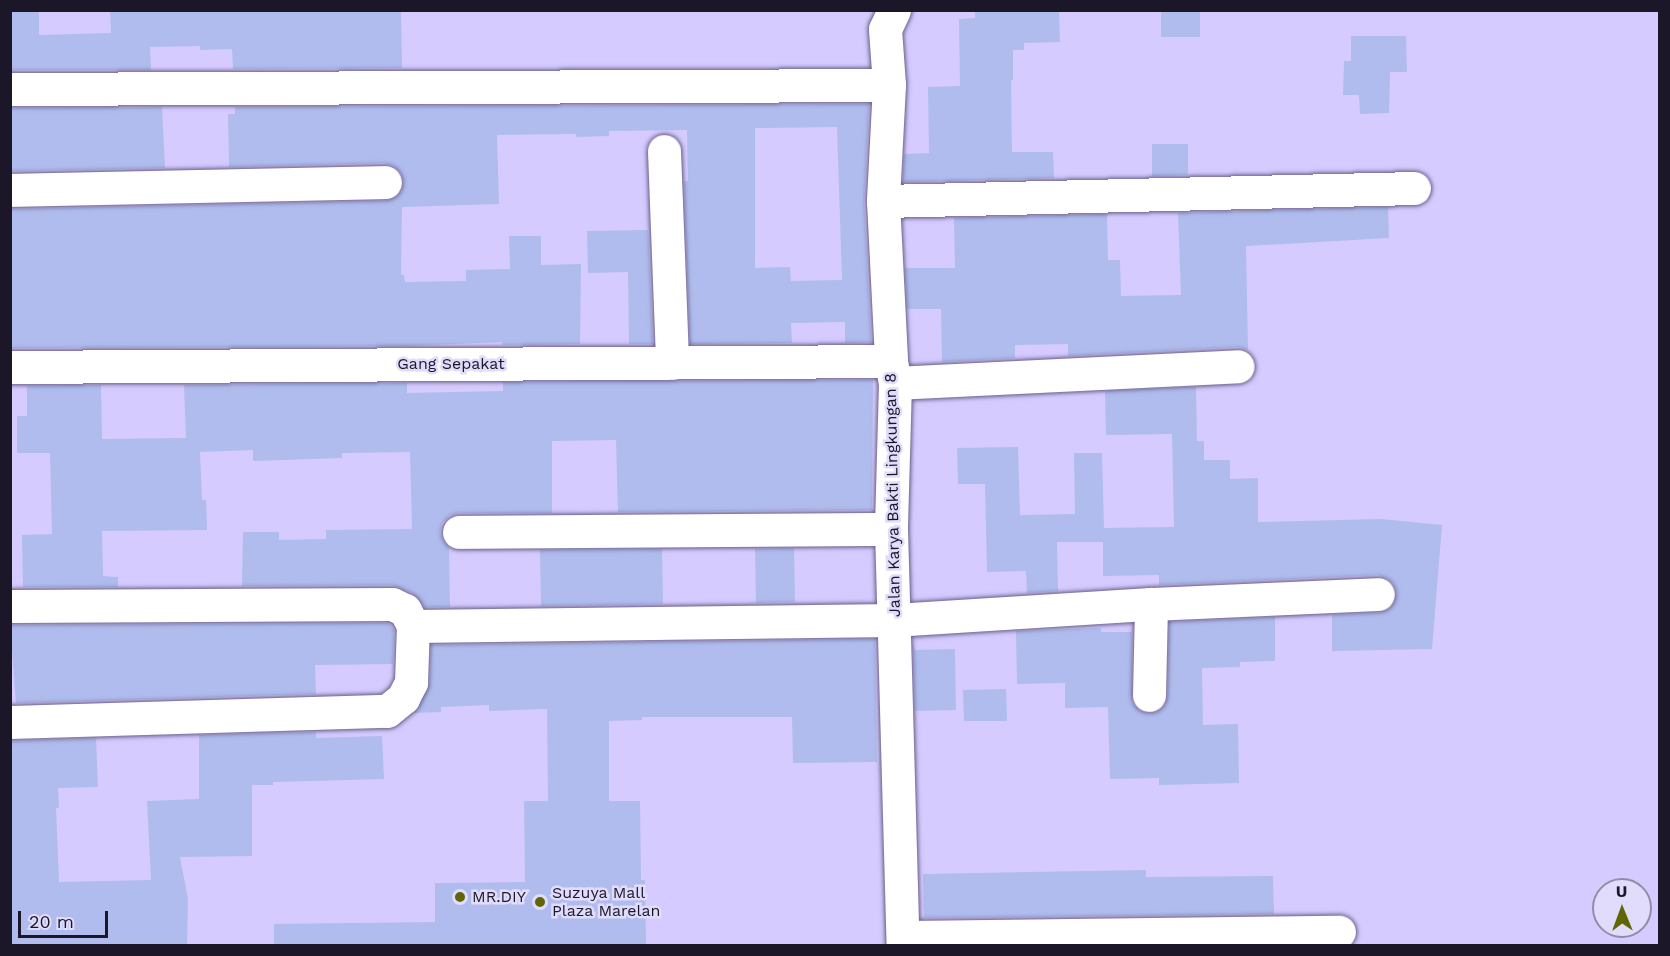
<!DOCTYPE html>
<html>
<head>
<meta charset="utf-8">
<style>
  body { margin:0 }
  #map { position:relative; width:1670px; height:956px; overflow:hidden; background:#d5cbfe; font-family:"Work Sans",sans-serif }
  div>[style] { position:absolute }
  .building>* { inset:0; background:#afbced }
  .roads { filter:drop-shadow(0 0 2px #6a608d) drop-shadow(0 0 2px #6a608d) }
  .minor>* { height:33px; margin:-16.5px; padding:0 16.5px; transform-origin:16.5px; border-radius:16.5px; background:#fff }
  .dots>* { width:16px; height:16px; translate:-50% -50%; box-sizing:border-box; border:3px solid #e1dcfb; border-radius:50% }
  span { translate:-50% -50%; white-space:nowrap; text-align:center; line-height:1.15; -webkit-text-stroke:5px #e1dcfb; paint-order:stroke }
  .street-label { font-size:16px; color:#1b1729 }
  .poi-label { font-size:16px; color:#1b1729 }
  .left { translate:0 -50%; text-align:left }
  .frame { position:absolute; inset:0; border:12px solid #1b1729; pointer-events:none }
  .north { position:absolute; left:1592px; top:878px; width:60px; height:60px; box-sizing:border-box; background:#e1dcfb; border:2px solid #928da7; border-radius:50%; rotate:359deg; font-size:16px; font-weight:700; line-height:24px; text-align:center; color:#1b1729 }
  .north::after { content:''; display:block; margin:auto; width:21px; height:27px; background:#616605; clip-path:polygon(50% 0,100% 100%,50% 72%,0 100%) }
  .scale { position:absolute; left:18px; top:911px; width:90px; height:27px; box-sizing:border-box; border:3px solid #1b1729; border-top:0; padding-left:8px; font-size:18px; line-height:21px; white-space:nowrap; color:#1b1729; -webkit-text-stroke:4px #e1dcfb; paint-order:stroke }
</style>
</head>
<body>
<div id="map">
  <div class="building">
    <i style="clip-path:polygon(10px 10px,39px 10px,39px 35px,111px 33px,110px 10px,401px 10px,402px 68px,233px 69px,232px 49px,200px 50px,200px 46px,150px 47px,151px 70px,10px 70px)"></i>
    <i style="clip-path:polygon(975px 10px,1059px 10px,1060px 42px,1024px 43px,1024px 50px,1013px 50px,1013px 80px,1011px 80px,1012px 152px,1053px 152px,1054px 178px,903px 182px,904px 154px,929px 153px,928px 87px,960px 86px,959px 19px,975px 18px)"></i>
    <i style="clip-path:polygon(1161px 10px,1200px 10px,1200px 37px,1161px 37px)"></i>
    <i style="clip-path:polygon(1351px 36px,1406px 36px,1407px 72px,1390px 72px,1389px 113px,1360px 114px,1359px 95px,1343px 95px,1344px 61px,1351px 61px)"></i>
    <i style="clip-path:polygon(evenodd,869px 104px,864px 202px,871px 342px,845px 343px,845px 322px,791px 323px,792px 343px,690px 344px,684px 181px,688px 181px,687px 130px,609px 131px,609px 136px,576px 137px,576px 134px,497px 135px,499px 204px,402px 207px,401px 275px,404px 275px,405px 282px,466px 281px,466px 270px,510px 269px,509px 236px,541px 236px,541px 265px,581px 264px,580px 344px,502px 345px,502px 342px,406px 346px,10px 348px,10px 209px,385px 201px,395px 198px,402px 190px,404px 182px,401px 173px,394px 166px,385px 163px,229px 167px,228px 114px,235px 114px,235px 107px,869px 104px,837px 127px,842px 280px,791px 281px,790px 267px,755px 268px,755px 128px,837px 127px)"></i>
    <i style="clip-path:polygon(162px 107px,165px 168px,10px 171px,10px 108px)"></i>
    <i style="clip-path:polygon(1152px 144px,1188px 144px,1188px 175px,1152px 176px)"></i>
    <i style="clip-path:polygon(1388px 207px,1389px 238px,1246px 246px,1248px 350px,1237px 347px,1068px 356px,1068px 344px,1015px 345px,1015px 358px,942px 362px,941px 309px,907px 309px,905px 268px,955px 268px,954px 218px,1107px 214px,1108px 260px,1120px 260px,1121px 296px,1181px 295px,1178px 213px)"></i>
    <i style="clip-path:polygon(648px 230px,653px 344px,629px 344px,628px 272px,588px 273px,587px 231px)"></i>
    <i style="clip-path:polygon(873px 380px,872px 510px,618px 512px,616px 440px,552px 441px,552px 513px,459px 513px,449px 516px,442px 523px,440px 533px,443px 541px,449px 548px,450px 607px,425px 607px,413px 593px,392px 585px,242px 586px,243px 532px,279px 532px,279px 540px,326px 539px,326px 530px,412px 529px,410px 452px,342px 453px,342px 458px,253px 461px,253px 450px,200px 452px,202px 500px,206px 500px,207px 530px,102px 531px,103px 576px,118px 577px,118px 587px,23px 587px,22px 535px,52px 534px,50px 453px,17px 453px,17px 416px,27px 416px,27px 386px,101px 385px,102px 439px,186px 438px,184px 385px,407px 383px,407px 393px,503px 391px,503px 382px)"></i>
    <i style="clip-path:polygon(1196px 387px,1197px 441px,1204px 441px,1204px 460px,1230px 460px,1230px 479px,1258px 478px,1258px 522px,1381px 519px,1442px 525px,1432px 649px,1332px 651px,1332px 615px,1379px 613px,1389px 609px,1394px 603px,1397px 594px,1394px 584px,1387px 578px,1378px 575px,1159px 585px,1159px 575px,1103px 576px,1103px 542px,1057px 542px,1058px 591px,1027px 593px,1026px 571px,987px 572px,985px 484px,958px 484px,957px 448px,1018px 447px,1020px 515px,1075px 514px,1074px 453px,1102px 453px,1104px 528px,1174px 527px,1172px 434px,1106px 435px,1105px 391px)"></i>
    <i style="clip-path:polygon(794px 548px,795px 602px,756px 603px,755px 549px)"></i>
    <i style="clip-path:polygon(662px 549px,663px 604px,541px 606px,540px 550px)"></i>
    <i style="clip-path:polygon(1275px 617px,1275px 661px,1240px 662px,1240px 667px,1202px 668px,1203px 725px,1238px 724px,1239px 783px,1159px 785px,1159px 778px,1110px 779px,1108px 707px,1065px 708px,1065px 683px,1017px 684px,1016px 631px,1101px 628px,1101px 632px,1132px 632px,1132px 703px,1140px 711px,1149px 714px,1157px 712px,1165px 705px,1168px 695px,1169px 622px)"></i>
    <i style="clip-path:polygon(388px 623px,394px 630px,393px 664px,315px 665px,316px 694px,16px 703px,10px 625px)"></i>
    <i style="clip-path:polygon(875px 639px,877px 762px,793px 763px,792px 717px,642px 717px,642px 720px,609px 721px,609px 801px,640px 801px,641px 880px,645px 880px,646px 945px,274px 945px,274px 924px,435px 922px,435px 883px,525px 882px,524px 801px,548px 801px,547px 709px,489px 711px,489px 705px,441px 707px,441px 712px,414px 713px,430px 683px,431px 645px)"></i>
    <i style="clip-path:polygon(913px 645px,915px 650px,955px 649px,956px 710px,915px 711px)"></i>
    <i style="clip-path:polygon(1006px 689px,1007px 721px,964px 721px,963px 690px)"></i>
    <i style="clip-path:polygon(316px 732px,316px 738px,382px 736px,384px 779px,273px 782px,273px 785px,252px 785px,252px 856px,180px 857px,188px 899px,187px 945px,10px 945px,10px 741px,96px 738px,98px 787px,58px 788px,59px 808px,56px 808px,59px 882px,151px 880px,147px 801px,199px 799px,199px 735px)"></i>
    <i style="clip-path:polygon(1146px 870px,1146px 877px,1273px 876px,1274px 914px,924px 918px,923px 874px)"></i>
  </div>
  <div class="roads">
    <div class="minor">
      <i style="left:894px;top:10px;width:21px;rotate:115deg"></i>
      <i style="left:885px;top:29px;width:56px;rotate:85.9deg"></i>
      <i style="left:889px;top:85px;width:116px;rotate:93deg"></i>
      <i style="left:883px;top:201px;width:160px;rotate:87.1deg"></i>
      <i style="left:891px;top:361px;width:22px;rotate:80deg"></i>
      <i style="left:895px;top:383px;width:146px;rotate:91.6deg"></i>
      <i style="left:891px;top:529px;width:417px;rotate:88.4deg"></i>
      <i style="left:10px;top:89px;width:879px;rotate:-0.26deg"></i>
      <i style="left:664px;top:151px;width:212px;rotate:87.8deg"></i>
      <i style="left:10px;top:190px;width:375px;rotate:-1.2deg"></i>
      <i style="left:883px;top:201px;width:531px;rotate:-1.4deg"></i>
      <i style="left:10px;top:367px;width:881px;rotate:-0.39deg"></i>
      <i style="left:895px;top:383px;width:343px;rotate:-2.8deg"></i>
      <i style="left:459px;top:532px;width:432px;rotate:-0.4deg"></i>
      <i style="left:10px;top:606px;width:382px;rotate:-0.3deg"></i>
      <i style="left:392px;top:604px;width:14px;rotate:25deg"></i>
      <i style="left:405px;top:610px;width:18px;rotate:63deg"></i>
      <i style="left:1149px;top:695px;width:91px;rotate:-88.7deg"></i>
      <i style="left:10px;top:722px;width:377px;rotate:-1.7deg"></i>
      <i style="left:387px;top:711px;width:21px;rotate:-39deg"></i>
      <i style="left:403px;top:698px;width:18px;rotate:-63deg"></i>
      <i style="left:411px;top:682px;width:56px;rotate:-88deg"></i>
      <i style="left:413px;top:626px;width:481px;rotate:-0.7deg"></i>
      <i style="left:894px;top:620px;width:257px;rotate:-3.6deg"></i>
      <i style="left:1151px;top:604px;width:227px;rotate:-2.5deg"></i>
      <i style="left:903px;top:937px;width:436px;rotate:-0.7deg"></i>
    </div>
  </div>
  <div class="dots">
    <i style="left:460px;top:897px;background:#616605"></i>
    <i style="left:540px;top:902px;background:#616605"></i>
  </div>
  <div class="street-label">
    <span style="left:451px;top:364px">Gang Sepakat</span>
    <span style="left:893px;top:495px;rotate:-91deg">Jalan Karya Bakti Lingkungan 8</span>
  </div>
  <div class="poi-label">
    <span class="left" style="left:552px;top:902px">Suzuya Mall<br>Plaza Marelan</span>
    <span class="left" style="left:472px;top:897px">MR.DIY</span>
  </div>
  <div class="frame"></div>
  <div class="north">U</div>
  <div class="scale">20 m</div>
</div>
</body>
</html>
